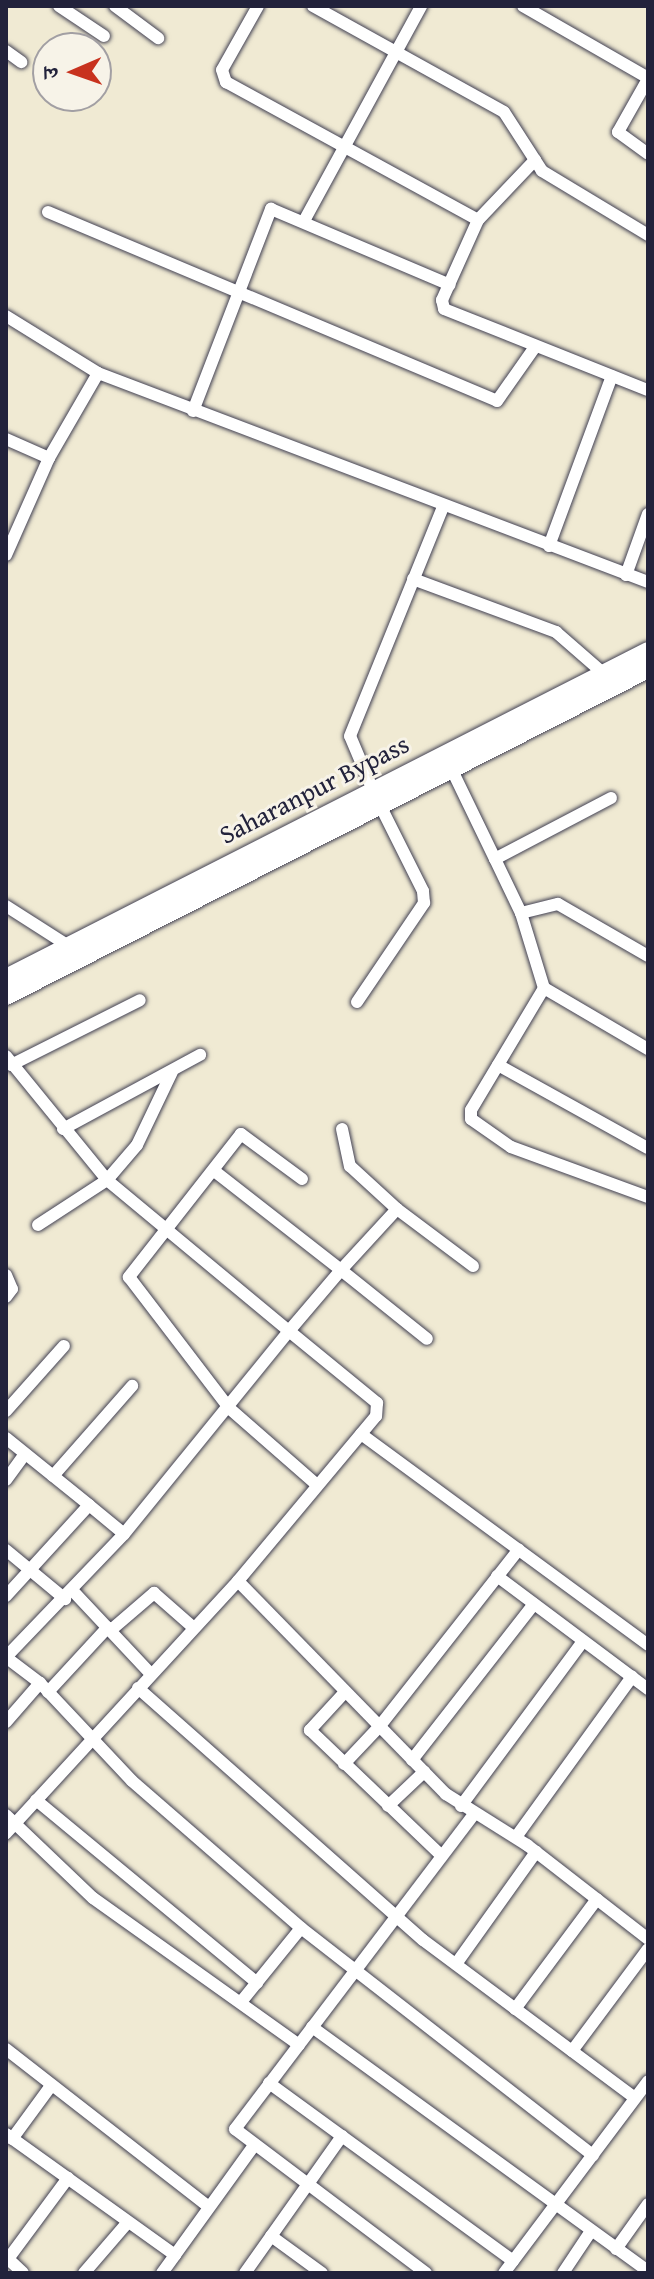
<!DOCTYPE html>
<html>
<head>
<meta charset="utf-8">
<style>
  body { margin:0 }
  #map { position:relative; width:654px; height:2279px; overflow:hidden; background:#f0ead3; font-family:"Gentium Book Plus","Noto Serif Devanagari",serif }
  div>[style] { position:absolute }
  .roads { filter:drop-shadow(0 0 2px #414052) drop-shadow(0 0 2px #414052) }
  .minor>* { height:12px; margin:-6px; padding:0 6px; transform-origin:6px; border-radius:6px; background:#fff }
  .secondary>* { height:18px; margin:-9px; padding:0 9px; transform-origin:9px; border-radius:9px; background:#fff }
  span { translate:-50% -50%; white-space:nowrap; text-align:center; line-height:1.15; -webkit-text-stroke:6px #f7f3e8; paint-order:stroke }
  .street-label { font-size:26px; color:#22223b }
  .frame { position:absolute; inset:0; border:8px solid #22223b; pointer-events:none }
  .north { position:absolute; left:32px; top:32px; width:80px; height:80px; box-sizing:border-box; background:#f7f3e8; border:2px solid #a29fa3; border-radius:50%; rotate:268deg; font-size:22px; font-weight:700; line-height:32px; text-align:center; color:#22223b }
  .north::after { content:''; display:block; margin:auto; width:28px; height:36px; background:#c8321e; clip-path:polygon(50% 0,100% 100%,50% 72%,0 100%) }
</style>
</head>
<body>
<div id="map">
  <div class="roads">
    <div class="minor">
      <i style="left:59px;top:6px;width:54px;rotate:33.7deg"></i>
      <i style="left:115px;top:6px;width:54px;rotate:36.7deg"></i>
      <i style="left:258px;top:6px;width:73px;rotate:119.4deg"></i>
      <i style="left:222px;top:70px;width:13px;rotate:72deg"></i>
      <i style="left:226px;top:82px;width:287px;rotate:28.7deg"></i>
      <i style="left:478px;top:220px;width:83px;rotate:-46.5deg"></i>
      <i style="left:313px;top:6px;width:218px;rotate:29deg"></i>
      <i style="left:504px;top:112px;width:70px;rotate:57.2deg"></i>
      <i style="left:542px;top:171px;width:124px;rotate:31.1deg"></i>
      <i style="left:523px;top:6px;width:144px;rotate:29.9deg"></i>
      <i style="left:6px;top:51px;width:19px;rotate:36deg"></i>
      <i style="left:648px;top:79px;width:61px;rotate:119.5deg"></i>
      <i style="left:618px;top:132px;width:37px;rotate:36deg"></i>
      <i style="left:48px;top:212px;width:487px;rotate:22.8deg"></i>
      <i style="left:497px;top:401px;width:66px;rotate:-54.9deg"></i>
      <i style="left:478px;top:220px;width:88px;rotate:114.2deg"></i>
      <i style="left:442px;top:300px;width:9px;rotate:77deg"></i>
      <i style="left:444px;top:309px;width:219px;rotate:21.7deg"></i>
      <i style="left:304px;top:221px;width:245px;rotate:-61.4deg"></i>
      <i style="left:6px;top:316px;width:108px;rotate:31.8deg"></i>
      <i style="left:98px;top:373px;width:588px;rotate:20.81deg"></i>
      <i style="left:193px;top:411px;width:217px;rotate:-68.9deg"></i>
      <i style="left:271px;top:209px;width:194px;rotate:23deg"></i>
      <i style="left:6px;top:439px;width:47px;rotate:23.8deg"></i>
      <i style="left:49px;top:458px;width:98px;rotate:-60deg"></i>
      <i style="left:549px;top:546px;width:181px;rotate:-69.7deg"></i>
      <i style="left:6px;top:555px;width:106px;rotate:-66.1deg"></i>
      <i style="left:626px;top:575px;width:65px;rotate:-70.2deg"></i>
      <i style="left:413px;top:579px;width:153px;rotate:20.3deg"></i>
      <i style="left:556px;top:632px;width:62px;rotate:41.1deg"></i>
      <i style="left:451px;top:768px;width:101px;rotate:64.2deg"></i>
      <i style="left:372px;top:788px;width:56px;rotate:-112.9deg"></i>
      <i style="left:350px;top:736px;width:249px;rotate:-67.9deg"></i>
      <i style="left:611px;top:798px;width:131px;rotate:152.3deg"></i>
      <i style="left:495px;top:859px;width:60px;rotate:64.3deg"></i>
      <i style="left:521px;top:913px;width:78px;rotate:73deg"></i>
      <i style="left:544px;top:988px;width:121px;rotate:30.4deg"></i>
      <i style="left:6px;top:906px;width:72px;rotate:32.6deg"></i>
      <i style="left:521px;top:913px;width:38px;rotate:-14deg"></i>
      <i style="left:558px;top:904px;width:104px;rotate:30deg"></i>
      <i style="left:544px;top:988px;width:142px;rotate:120.9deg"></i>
      <i style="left:471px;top:1110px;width:9px;rotate:90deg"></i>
      <i style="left:471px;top:1119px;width:49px;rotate:35deg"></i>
      <i style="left:511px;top:1147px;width:146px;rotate:20.1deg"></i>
      <i style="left:357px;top:1002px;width:120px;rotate:-55.9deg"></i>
      <i style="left:424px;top:903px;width:12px;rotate:-95deg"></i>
      <i style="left:423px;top:891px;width:98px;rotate:-116.6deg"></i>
      <i style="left:6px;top:1056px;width:160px;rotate:50.8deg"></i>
      <i style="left:107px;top:1180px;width:236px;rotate:39.7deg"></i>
      <i style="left:289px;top:1331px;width:80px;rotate:-49.6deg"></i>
      <i style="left:341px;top:1270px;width:162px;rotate:-142deg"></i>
      <i style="left:11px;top:1065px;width:144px;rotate:-26.7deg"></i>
      <i style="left:498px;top:1065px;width:171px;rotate:29deg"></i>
      <i style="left:63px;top:1129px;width:156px;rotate:-28.4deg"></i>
      <i style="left:342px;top:1129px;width:38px;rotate:78deg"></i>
      <i style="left:350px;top:1166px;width:64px;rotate:42.5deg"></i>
      <i style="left:397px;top:1209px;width:83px;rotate:132.6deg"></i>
      <i style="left:341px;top:1270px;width:110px;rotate:38.7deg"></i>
      <i style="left:302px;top:1179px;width:76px;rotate:-143.6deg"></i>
      <i style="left:241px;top:1134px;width:182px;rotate:128.1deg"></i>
      <i style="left:129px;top:1277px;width:165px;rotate:52.6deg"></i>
      <i style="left:229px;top:1408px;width:117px;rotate:41.2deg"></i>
      <i style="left:397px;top:1209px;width:95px;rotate:36.9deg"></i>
      <i style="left:38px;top:1225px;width:82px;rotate:-33.1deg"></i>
      <i style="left:107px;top:1180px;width:46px;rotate:-49.4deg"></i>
      <i style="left:137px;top:1145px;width:81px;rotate:-64.4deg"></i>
      <i style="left:6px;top:1275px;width:15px;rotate:67deg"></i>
      <i style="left:12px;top:1289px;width:10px;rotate:127deg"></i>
      <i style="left:6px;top:1411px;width:87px;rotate:-48.3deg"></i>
      <i style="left:361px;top:1434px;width:356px;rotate:36.3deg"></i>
      <i style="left:6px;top:1438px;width:107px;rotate:38.9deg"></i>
      <i style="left:53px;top:1476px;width:120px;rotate:-48.7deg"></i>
      <i style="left:6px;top:1480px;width:32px;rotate:-54deg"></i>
      <i style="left:6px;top:1550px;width:77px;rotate:39.7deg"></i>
      <i style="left:497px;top:1576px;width:189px;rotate:36.8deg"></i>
      <i style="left:238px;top:1581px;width:298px;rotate:45.7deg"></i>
      <i style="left:446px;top:1794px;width:96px;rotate:32.2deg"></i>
      <i style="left:527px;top:1845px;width:153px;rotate:37.8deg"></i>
      <i style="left:72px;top:1590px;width:115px;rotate:46.8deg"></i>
      <i style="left:6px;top:1596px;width:123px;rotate:-47.6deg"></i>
      <i style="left:89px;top:1505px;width:45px;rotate:39.6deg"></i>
      <i style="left:111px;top:1630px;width:57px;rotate:-40.7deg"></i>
      <i style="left:154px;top:1593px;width:53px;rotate:41.2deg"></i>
      <i style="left:6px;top:1657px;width:170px;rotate:-46.2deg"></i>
      <i style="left:124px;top:1534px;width:262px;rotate:-50.9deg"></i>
      <i style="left:289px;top:1331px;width:114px;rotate:39.3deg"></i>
      <i style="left:377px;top:1403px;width:13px;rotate:94deg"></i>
      <i style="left:376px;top:1416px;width:215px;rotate:129.9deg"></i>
      <i style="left:238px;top:1581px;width:343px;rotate:132.6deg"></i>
      <i style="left:7px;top:1658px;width:41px;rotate:37.1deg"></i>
      <i style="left:40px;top:1683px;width:134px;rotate:46.8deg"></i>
      <i style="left:132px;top:1781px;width:224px;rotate:41deg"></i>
      <i style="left:301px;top:1928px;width:370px;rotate:37.9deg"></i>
      <i style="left:138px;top:1688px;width:380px;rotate:41.5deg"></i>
      <i style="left:423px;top:1940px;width:264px;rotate:36.7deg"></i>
      <i style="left:48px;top:1692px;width:88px;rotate:-47.3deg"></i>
      <i style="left:345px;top:1692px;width:52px;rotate:132.6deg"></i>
      <i style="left:310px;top:1730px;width:182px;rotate:43.7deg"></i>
      <i style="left:6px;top:1722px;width:52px;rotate:-48.9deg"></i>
      <i style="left:412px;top:1760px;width:198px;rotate:-52deg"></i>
      <i style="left:344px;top:1764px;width:51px;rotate:-46.6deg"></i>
      <i style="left:379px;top:1727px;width:226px;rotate:-51.8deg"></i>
      <i style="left:36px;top:1800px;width:287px;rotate:39.6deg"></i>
      <i style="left:388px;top:1806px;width:50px;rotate:-43.4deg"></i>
      <i style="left:461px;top:1806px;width:205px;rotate:-53.5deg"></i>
      <i style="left:6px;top:1815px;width:120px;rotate:43.7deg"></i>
      <i style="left:93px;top:1898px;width:253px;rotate:35.5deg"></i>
      <i style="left:516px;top:1837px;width:198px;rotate:-54.1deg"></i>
      <i style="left:456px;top:1964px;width:138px;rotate:-54.5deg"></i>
      <i style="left:241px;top:2002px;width:95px;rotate:-51deg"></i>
      <i style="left:515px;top:2009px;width:137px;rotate:-53.3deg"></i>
      <i style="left:312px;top:2027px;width:415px;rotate:36deg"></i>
      <i style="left:6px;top:2049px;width:257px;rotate:37.9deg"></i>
      <i style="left:572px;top:2051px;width:127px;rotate:-53.3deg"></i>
      <i style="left:269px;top:2083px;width:302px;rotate:36.1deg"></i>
      <i style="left:6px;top:2134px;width:208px;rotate:35.6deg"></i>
      <i style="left:175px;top:2255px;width:133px;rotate:-54.2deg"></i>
      <i style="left:12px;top:2139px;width:64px;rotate:-53.8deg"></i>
      <i style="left:271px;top:2236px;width:63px;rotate:36deg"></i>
      <i style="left:616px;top:2249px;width:55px;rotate:-54.6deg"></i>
      <i style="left:6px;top:2257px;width:23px;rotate:43deg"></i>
      <i style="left:8px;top:2259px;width:101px;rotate:-53.5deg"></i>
      <i style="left:84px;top:2273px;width:67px;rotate:-49.2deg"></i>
      <i style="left:162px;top:2273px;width:22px;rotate:-54deg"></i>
      <i style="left:245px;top:2273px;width:168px;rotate:-54.7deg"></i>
      <i style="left:426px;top:2273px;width:239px;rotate:-143deg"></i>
      <i style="left:235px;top:2129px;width:395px;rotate:-52.8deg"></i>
      <i style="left:504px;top:2273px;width:240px;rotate:-53.1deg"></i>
      <i style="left:563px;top:2273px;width:50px;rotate:-56.3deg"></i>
    </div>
    <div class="secondary">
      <i style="left:6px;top:978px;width:720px;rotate:-26.99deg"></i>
      <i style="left:6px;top:996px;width:720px;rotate:-26.99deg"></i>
    </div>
  </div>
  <div class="street-label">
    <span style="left:314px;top:789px;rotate:-27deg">Saharanpur Bypass</span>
  </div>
  <div class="frame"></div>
  <div class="north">उ</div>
</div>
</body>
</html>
